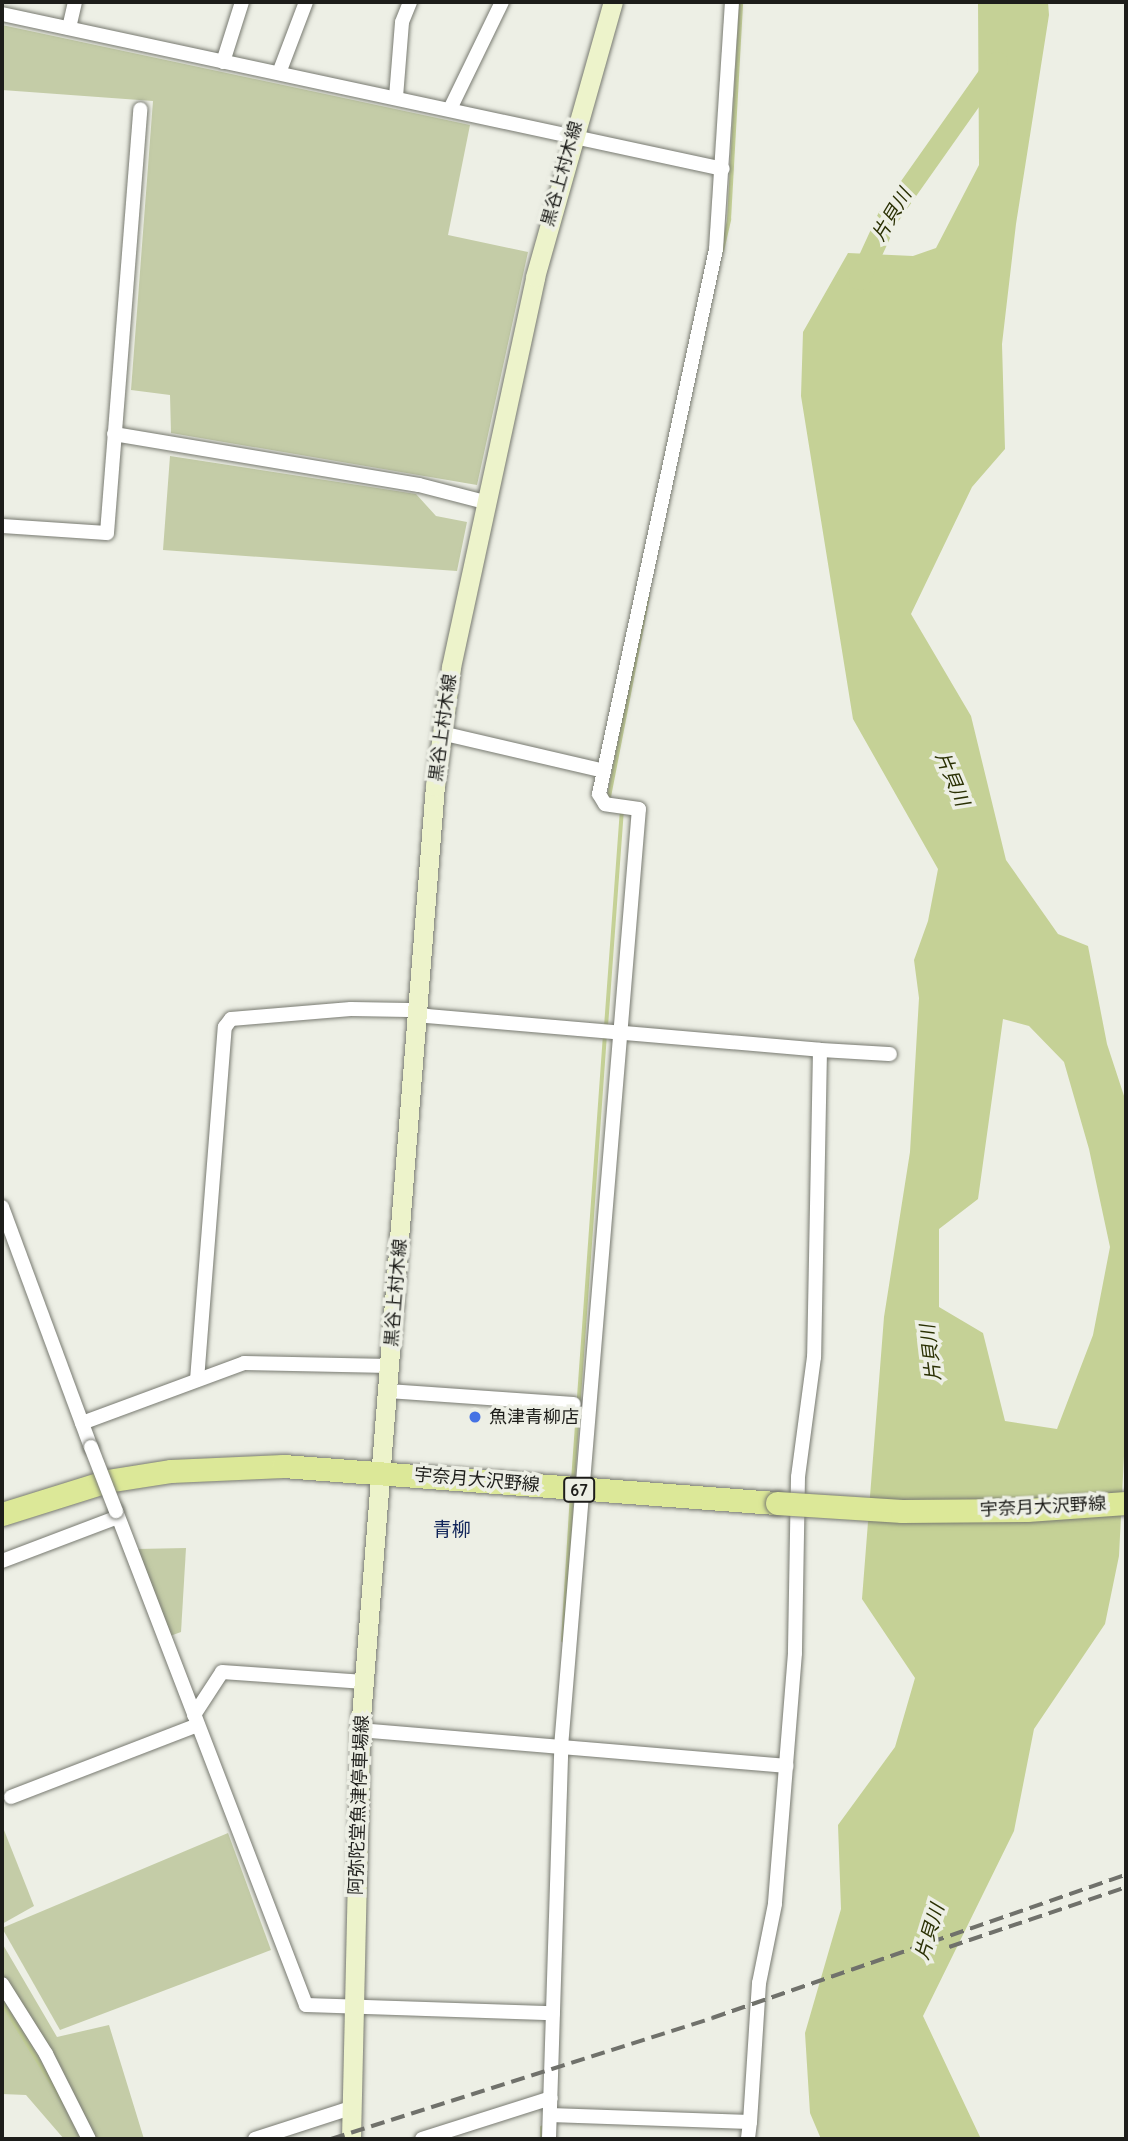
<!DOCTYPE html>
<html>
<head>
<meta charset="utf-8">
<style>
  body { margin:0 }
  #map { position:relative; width:1128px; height:2141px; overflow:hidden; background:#edefe5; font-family:Quicksand,"Noto Sans JP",sans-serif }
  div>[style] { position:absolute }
  .green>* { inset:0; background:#c4cca7 }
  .water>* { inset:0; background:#c5d196 }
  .stream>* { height:3.5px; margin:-1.75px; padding:0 1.75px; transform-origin:1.75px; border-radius:1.75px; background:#c5d196 }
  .river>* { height:21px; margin:-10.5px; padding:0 10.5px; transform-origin:10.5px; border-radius:10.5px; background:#c5d196 }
  .roads { filter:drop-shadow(0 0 2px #787a71) drop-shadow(0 0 2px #787a71) }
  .street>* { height:14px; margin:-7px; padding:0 7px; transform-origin:7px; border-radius:7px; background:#fff }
  .secondary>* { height:19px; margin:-9.5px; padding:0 9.5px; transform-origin:9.5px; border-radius:9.5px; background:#edf3cb }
  .primary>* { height:23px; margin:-11.5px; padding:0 11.5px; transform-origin:11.5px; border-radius:11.5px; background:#dce898 }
  .rail>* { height:3.5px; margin-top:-1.75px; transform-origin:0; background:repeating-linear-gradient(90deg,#70716b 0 14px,transparent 0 21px) }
  .bridges { filter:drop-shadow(0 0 2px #787a71) drop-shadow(0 0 2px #787a71) }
  .street-bridge>* { height:14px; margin:-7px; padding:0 7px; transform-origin:7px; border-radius:7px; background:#fff }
  .primary-bridge>* { height:23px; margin:-11.5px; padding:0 11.5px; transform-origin:11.5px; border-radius:11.5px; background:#dce898 }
  .dots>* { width:19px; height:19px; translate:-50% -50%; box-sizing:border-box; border:4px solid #edefe5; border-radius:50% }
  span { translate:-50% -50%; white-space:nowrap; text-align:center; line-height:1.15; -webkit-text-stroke:7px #edefe5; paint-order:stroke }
  .shield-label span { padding:2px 5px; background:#edefe5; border:2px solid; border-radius:5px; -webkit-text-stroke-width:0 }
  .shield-label { font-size:16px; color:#1d1d1a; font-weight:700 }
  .street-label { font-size:18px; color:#1d1d1a }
  .poi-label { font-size:18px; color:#1d1d1a }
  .left { translate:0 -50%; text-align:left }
  .water-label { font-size:19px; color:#2a3003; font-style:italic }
  .neighbourhood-label { font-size:19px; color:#102459 }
  .frame { position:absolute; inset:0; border:4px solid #1d1d1a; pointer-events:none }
</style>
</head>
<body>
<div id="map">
  <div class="green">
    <i style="clip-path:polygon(2px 25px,470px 125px,448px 235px,528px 252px,477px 485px,171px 433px,170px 395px,131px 390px,153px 101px,2px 90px)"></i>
    <i style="clip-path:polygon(170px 456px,416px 494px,436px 516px,467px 522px,457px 571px,163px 550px)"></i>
    <i style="clip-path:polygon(186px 1548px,181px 1632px,170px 1636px,137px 1549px)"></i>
    <i style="clip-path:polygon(2px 1825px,34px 1906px,2px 1924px)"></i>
    <i style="clip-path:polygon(228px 1833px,271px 1950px,60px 2030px,2px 1928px)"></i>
    <i style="clip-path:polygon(2px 1943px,57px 2037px,109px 2025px,144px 2139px,64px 2139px,26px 2095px,2px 2094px)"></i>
  </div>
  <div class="water">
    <i style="clip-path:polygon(evenodd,978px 2px,1048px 2px,1049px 15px,1016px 224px,1002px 344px,1005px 449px,972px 487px,911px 614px,971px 716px,1006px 860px,1058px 934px,1088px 946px,1107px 1044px,1126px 1102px,1126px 1416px,1119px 1556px,1105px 1624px,1034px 1729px,1014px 1831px,923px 2016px,981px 2139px,821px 2139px,810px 2113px,805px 2033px,841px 1909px,838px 1825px,895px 1747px,915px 1678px,862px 1599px,884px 1317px,910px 1152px,919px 998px,914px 960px,928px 921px,938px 869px,853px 719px,801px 396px,803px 332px,848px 253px,913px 256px,936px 248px,979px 165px,978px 2px,1003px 1019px,1029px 1026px,1064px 1062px,1089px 1149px,1110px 1247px,1093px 1335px,1057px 1429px,1005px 1421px,983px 1333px,939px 1307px,939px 1229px,978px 1199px,1003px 1019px)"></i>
  </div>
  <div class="stream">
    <i style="left:722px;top:251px;width:32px;rotate:-77deg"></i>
    <i style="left:729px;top:220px;width:218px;rotate:-86.8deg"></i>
    <i style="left:609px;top:797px;width:204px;rotate:-79deg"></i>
    <i style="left:606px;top:1027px;width:217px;rotate:-85.8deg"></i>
    <i style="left:573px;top:1481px;width:447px;rotate:-85.9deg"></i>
    <i style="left:563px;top:1641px;width:146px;rotate:-86.5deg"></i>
    <i style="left:2px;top:2002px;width:116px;rotate:58.4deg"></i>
    <i style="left:542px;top:2139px;width:11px;rotate:-90deg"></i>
  </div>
  <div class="river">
    <i style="left:859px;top:279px;width:67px;rotate:-65.3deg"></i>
    <i style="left:887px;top:218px;width:191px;rotate:-54.8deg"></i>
  </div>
  <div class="roads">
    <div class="street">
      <i style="left:2px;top:14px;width:737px;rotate:12.13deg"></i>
      <i style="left:69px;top:28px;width:27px;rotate:-77deg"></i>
      <i style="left:223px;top:62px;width:63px;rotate:-72.4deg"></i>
      <i style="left:279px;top:73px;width:76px;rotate:-69.2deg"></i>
      <i style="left:396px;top:97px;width:75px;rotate:-85.4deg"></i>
      <i style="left:402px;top:22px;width:22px;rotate:-68deg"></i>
      <i style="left:450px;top:109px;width:119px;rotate:-64.1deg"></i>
      <i style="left:114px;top:434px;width:309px;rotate:9.5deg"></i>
      <i style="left:419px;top:485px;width:68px;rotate:14.4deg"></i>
      <i style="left:2px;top:526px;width:105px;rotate:3.8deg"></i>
      <i style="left:107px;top:533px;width:425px;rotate:-85.5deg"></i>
      <i style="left:441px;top:733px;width:167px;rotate:13.1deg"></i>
      <i style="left:820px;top:1050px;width:70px;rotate:3.3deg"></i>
      <i style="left:2px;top:1207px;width:256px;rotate:69.7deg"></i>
      <i style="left:197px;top:1380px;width:354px;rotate:-85.5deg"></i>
      <i style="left:225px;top:1027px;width:10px;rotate:-53deg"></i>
      <i style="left:231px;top:1019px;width:120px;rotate:-4.8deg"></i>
      <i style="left:351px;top:1009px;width:58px;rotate:1deg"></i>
      <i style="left:409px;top:1010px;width:19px;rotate:18deg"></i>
      <i style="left:427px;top:1016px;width:394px;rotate:4.9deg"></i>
      <i style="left:820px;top:1050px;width:307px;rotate:91.1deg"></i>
      <i style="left:814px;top:1357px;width:121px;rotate:97.6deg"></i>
      <i style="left:798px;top:1477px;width:176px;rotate:91deg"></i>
      <i style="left:795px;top:1653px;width:113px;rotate:94.6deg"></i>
      <i style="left:388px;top:1391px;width:186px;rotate:4deg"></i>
      <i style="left:82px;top:1423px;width:173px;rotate:-20.3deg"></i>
      <i style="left:244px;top:1363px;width:146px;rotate:1.2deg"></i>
      <i style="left:116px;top:1511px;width:529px;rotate:68.96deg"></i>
      <i style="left:306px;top:2005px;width:247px;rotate:1.9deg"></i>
      <i style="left:2px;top:1561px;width:124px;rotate:-20.8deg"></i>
      <i style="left:194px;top:1715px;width:51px;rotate:-56.9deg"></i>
      <i style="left:222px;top:1672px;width:143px;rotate:4deg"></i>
      <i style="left:360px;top:1730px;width:428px;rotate:4.8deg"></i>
      <i style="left:786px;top:1766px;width:138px;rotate:94.6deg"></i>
      <i style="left:775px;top:1904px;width:81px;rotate:101.4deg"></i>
      <i style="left:759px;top:1983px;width:139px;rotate:93.7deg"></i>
      <i style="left:11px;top:1797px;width:200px;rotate:-21.1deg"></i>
      <i style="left:2px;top:1984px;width:83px;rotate:57.8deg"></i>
      <i style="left:46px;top:2054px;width:95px;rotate:63.2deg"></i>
      <i style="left:550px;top:2115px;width:200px;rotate:2deg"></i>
      <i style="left:750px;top:2122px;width:17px;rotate:97deg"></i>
      <i style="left:255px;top:2139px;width:101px;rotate:-17.9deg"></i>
      <i style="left:422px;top:2139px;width:135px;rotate:-17.6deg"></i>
      <i style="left:549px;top:2139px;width:392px;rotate:-88.2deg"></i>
      <i style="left:561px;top:1747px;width:941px;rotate:-85.25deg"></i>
      <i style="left:639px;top:809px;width:34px;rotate:-172deg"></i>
      <i style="left:605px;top:804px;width:12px;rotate:-121deg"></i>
      <i style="left:599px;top:794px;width:557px;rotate:-77.88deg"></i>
      <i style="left:716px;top:249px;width:248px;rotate:-86.3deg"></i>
    </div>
    <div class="secondary">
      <i style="left:351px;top:2139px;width:409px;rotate:-88.7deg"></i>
      <i style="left:360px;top:1730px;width:947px;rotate:-85.46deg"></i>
      <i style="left:435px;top:786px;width:120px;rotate:-82.3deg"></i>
      <i style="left:451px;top:667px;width:399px;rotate:-77.8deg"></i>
      <i style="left:535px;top:277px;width:286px;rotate:-74.2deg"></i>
    </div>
    <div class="primary">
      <i style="left:2px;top:1514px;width:110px;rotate:-17.4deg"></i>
      <i style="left:107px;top:1481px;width:65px;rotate:-8.9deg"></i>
      <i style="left:171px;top:1471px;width:112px;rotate:-2.6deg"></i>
      <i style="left:283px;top:1466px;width:495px;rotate:4.3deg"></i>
    </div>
  </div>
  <div class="rail">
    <i style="left:949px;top:1947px;width:187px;rotate:-18.7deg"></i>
    <i style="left:331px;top:2139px;width:400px;rotate:-17.6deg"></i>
    <i style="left:712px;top:2018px;width:438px;rotate:-19.1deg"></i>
  </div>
  <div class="bridges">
    <div class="street-bridge">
      <i style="left:91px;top:1447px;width:69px;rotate:68.7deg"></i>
    </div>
    <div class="primary-bridge">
      <i style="left:777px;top:1503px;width:125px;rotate:3.7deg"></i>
      <i style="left:902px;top:1511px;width:125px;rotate:-0.5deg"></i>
      <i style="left:1027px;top:1510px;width:99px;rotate:-4deg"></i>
    </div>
  </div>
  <div class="dots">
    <i style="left:475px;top:1417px;background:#4572e4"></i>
  </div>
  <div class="shield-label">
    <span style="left:579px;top:1490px">67</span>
  </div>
  <div class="street-label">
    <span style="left:562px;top:174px;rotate:-74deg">黒谷上村木線</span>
    <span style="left:443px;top:728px;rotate:-82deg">黒谷上村木線</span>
    <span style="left:396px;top:1293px;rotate:-85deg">黒谷上村木線</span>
    <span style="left:477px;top:1480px;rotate:5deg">宇奈月大沢野線</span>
    <span style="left:1043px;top:1507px;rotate:-3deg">宇奈月大沢野線</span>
    <span style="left:359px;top:1805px;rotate:-88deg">阿弥陀堂魚津停車場線</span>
  </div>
  <div class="poi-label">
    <span class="left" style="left:489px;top:1417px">魚津青柳店</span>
  </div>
  <div class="water-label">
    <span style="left:892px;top:215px;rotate:-59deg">片貝川</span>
    <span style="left:952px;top:779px;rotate:67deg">片貝川</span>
    <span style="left:931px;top:1353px;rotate:-97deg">片貝川</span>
    <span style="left:930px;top:1932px;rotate:-73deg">片貝川</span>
  </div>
  <div class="neighbourhood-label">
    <span style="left:452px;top:1530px">青柳</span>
  </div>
  <div class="frame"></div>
</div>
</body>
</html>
